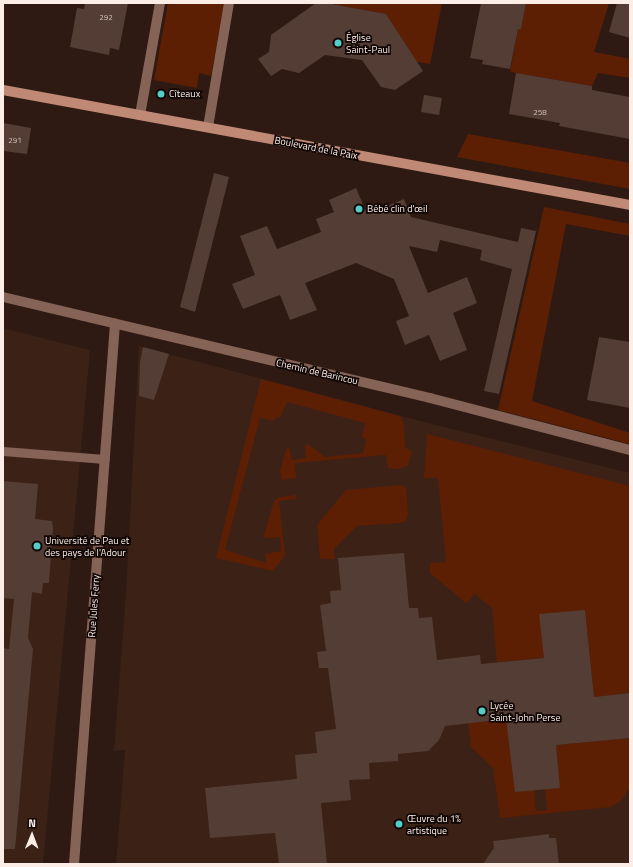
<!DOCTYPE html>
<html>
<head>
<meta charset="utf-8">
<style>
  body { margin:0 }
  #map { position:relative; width:633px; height:867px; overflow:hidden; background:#2e1a12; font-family:"Titillium Web",sans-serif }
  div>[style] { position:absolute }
  .built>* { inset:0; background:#3c2117 }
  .green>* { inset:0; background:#5d1f04 }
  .building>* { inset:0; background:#543d35 }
  .lane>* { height:9px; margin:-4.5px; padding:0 4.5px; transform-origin:4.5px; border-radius:4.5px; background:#856356 }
  .street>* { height:10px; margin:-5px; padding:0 5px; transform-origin:5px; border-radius:5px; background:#856356 }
  .secondary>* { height:10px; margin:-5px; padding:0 5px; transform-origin:5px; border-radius:5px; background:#bf8975 }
  .dots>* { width:11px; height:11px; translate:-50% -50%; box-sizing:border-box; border:2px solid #100705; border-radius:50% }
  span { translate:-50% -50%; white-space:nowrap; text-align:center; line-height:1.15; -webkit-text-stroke:3.5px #100705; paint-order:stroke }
  .number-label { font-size:8px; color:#d2c1ba }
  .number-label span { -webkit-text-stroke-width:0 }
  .poi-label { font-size:10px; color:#fcede7 }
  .left { translate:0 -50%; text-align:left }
  .street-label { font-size:10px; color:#fcede7 }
  .frame { position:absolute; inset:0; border:4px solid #fcede7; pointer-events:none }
  .north { position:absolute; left:12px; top:815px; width:40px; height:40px; -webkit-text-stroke:3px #100705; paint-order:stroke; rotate:1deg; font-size:11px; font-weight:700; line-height:16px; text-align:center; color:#fcede7 }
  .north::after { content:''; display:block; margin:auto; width:14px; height:18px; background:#fcede7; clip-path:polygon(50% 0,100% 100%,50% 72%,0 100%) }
</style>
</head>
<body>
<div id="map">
  <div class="built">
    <i style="clip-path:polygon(3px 328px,90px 350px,43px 864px,3px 864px)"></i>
    <i style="clip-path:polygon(139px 346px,428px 423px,630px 473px,630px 864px,116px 864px,125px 750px,114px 751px,126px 594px)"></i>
  </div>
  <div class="green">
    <i style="clip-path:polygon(168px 3px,224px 3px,211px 76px,199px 73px,197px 88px,154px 80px)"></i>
    <i style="clip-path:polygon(326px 3px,442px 3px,430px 64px,417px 62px,386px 14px)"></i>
    <i style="clip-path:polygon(526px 3px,609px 3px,594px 52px,630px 59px,630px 78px,598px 73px,592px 86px,510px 72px,518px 29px,521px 29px)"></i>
    <i style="clip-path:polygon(468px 134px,630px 163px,630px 189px,457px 157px)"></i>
    <i style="clip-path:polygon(544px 207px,630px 224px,630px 236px,566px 224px,532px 401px,630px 433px,630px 444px,498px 410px)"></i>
    <i style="clip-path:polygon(261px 379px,400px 416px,404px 424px,405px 447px,412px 452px,408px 466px,398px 469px,388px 468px,386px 455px,295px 463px,296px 478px,282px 480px,280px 472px,285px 452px,289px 446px,292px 460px,306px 458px,305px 445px,308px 444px,325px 457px,363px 453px,366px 440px,362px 437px,365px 423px,287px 402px,280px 418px,276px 417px,274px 421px,260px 418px,225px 550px,267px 563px,265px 554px,281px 551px,280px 537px,265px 538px,264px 535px,274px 501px,280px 497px,296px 495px,297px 499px,279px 501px,285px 555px,273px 571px,216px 558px)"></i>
    <i style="clip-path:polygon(427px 434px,630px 486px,630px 693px,594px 697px,585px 610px,544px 658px,497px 662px,492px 608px,475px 594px,466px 603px,430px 573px,430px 563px,446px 562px,438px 478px,424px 478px)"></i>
    <i style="clip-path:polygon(400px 485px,406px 488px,408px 514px,406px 521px,400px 523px,357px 526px,334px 549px,335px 559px,320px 559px,317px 525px,346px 490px)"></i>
    <i style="clip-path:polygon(506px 719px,516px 792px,534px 790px,536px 811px,547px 810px,545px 789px,560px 788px,556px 745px,630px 738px,630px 787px,621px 801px,611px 807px,500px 818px,493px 768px,471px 747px,468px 723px)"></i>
  </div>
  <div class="building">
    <i style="clip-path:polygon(85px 3px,128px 3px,119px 50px,110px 48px,109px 55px,70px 47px,77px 8px,84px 9px)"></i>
    <i style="clip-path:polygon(316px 3px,326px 3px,386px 14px,423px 71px,395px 90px,381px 87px,362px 60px,325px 55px,299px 73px,282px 69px,271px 76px,258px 59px,269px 52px,271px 35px)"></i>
    <i style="clip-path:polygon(481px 3px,526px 3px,521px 29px,518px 29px,510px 69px,482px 64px,483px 60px,470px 58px)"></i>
    <i style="clip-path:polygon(617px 3px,630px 3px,630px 38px,609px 32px)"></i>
    <i style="clip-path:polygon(516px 73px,592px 86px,592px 90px,630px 97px,630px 139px,559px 126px,560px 123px,509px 114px)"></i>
    <i style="clip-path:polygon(424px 95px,442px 98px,439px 115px,421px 112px)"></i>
    <i style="clip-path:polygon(3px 123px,31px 128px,27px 154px,3px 151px)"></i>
    <i style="clip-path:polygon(214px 173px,229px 177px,195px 312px,180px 307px)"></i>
    <i style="clip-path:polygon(356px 188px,367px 214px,404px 199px,411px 217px,518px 242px,521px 228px,536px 231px,499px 394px,484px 391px,512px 269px,480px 260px,482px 250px,440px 240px,437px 252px,409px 246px,428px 293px,467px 277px,477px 303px,453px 313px,467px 350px,440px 361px,429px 335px,405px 345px,396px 321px,409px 316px,394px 279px,356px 263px,305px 283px,317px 310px,290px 320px,280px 295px,243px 309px,232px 284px,255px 275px,240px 236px,267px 226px,277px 249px,321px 232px,316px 219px,334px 212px,329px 200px)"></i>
    <i style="clip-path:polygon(599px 337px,630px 342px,630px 408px,587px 400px)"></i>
    <i style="clip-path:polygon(143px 347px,169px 354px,154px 400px,139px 396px,140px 362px)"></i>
    <i style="clip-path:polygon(3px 481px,38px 484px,35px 519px,52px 521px,53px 528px,49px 583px,43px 583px,42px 594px,32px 592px,28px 638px,33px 649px,15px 849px,3px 849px,3px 648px,9px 649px,14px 599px,3px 598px)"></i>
    <i style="clip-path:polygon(404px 553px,409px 608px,418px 608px,419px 618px,432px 617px,437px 660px,480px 655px,481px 664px,544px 658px,539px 614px,585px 610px,594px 697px,630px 693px,630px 738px,556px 745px,560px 788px,515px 792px,506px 719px,445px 726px,439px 740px,428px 751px,398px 754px,398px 761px,369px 763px,370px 779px,349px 780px,351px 800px,321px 803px,327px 864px,279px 864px,275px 833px,210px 838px,205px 788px,297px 779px,295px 755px,317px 753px,315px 732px,336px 729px,328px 668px,319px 668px,317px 652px,326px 651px,320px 605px,331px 603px,330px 591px,341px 590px,338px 558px)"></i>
    <i style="clip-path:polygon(549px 834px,549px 838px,556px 838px,559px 864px,483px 864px,494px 848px,493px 841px)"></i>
  </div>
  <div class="lane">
    <i style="left:3px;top:451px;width:102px;rotate:4.5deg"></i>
  </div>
  <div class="street">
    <i style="left:140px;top:115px;width:114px;rotate:-79.9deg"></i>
    <i style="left:208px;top:127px;width:126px;rotate:-80.4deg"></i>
    <i style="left:3px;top:297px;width:439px;rotate:13.3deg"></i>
    <i style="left:430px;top:398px;width:207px;rotate:14.6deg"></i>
    <i style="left:74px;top:864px;width:542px;rotate:-85.66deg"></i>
  </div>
  <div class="secondary">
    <i style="left:3px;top:90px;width:637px;rotate:10.39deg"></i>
  </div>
  <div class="dots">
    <i style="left:338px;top:43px;background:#54cdc8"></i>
    <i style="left:161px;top:94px;background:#54cdc8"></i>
    <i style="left:359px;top:209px;background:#54cdc8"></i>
    <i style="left:37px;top:546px;background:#54cdc8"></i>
    <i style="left:482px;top:711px;background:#54cdc8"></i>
    <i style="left:399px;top:824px;background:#54cdc8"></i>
  </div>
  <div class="number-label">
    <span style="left:106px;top:18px">292</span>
    <span style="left:540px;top:113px">258</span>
    <span style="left:15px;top:141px">291</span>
  </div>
  <div class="poi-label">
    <span class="left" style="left:346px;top:43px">Église<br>Saint-Paul</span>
    <span class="left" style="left:169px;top:94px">Cîteaux</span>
    <span class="left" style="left:367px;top:209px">Bébé clin d'œil</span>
    <span class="left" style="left:45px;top:546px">Université de Pau et<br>des pays de l'Adour</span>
    <span class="left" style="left:490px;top:711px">Lycée<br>Saint-John Perse</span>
    <span class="left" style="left:407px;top:824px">Œuvre du 1%<br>artistique</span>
  </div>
  <div class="street-label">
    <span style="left:316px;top:148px;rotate:11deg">Boulevard de la Paix</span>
    <span style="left:317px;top:372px;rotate:13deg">Chemin de Barincou</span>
    <span style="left:94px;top:606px;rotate:-86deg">Rue Jules Ferry</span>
  </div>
  <div class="frame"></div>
  <div class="north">N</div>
</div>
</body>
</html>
